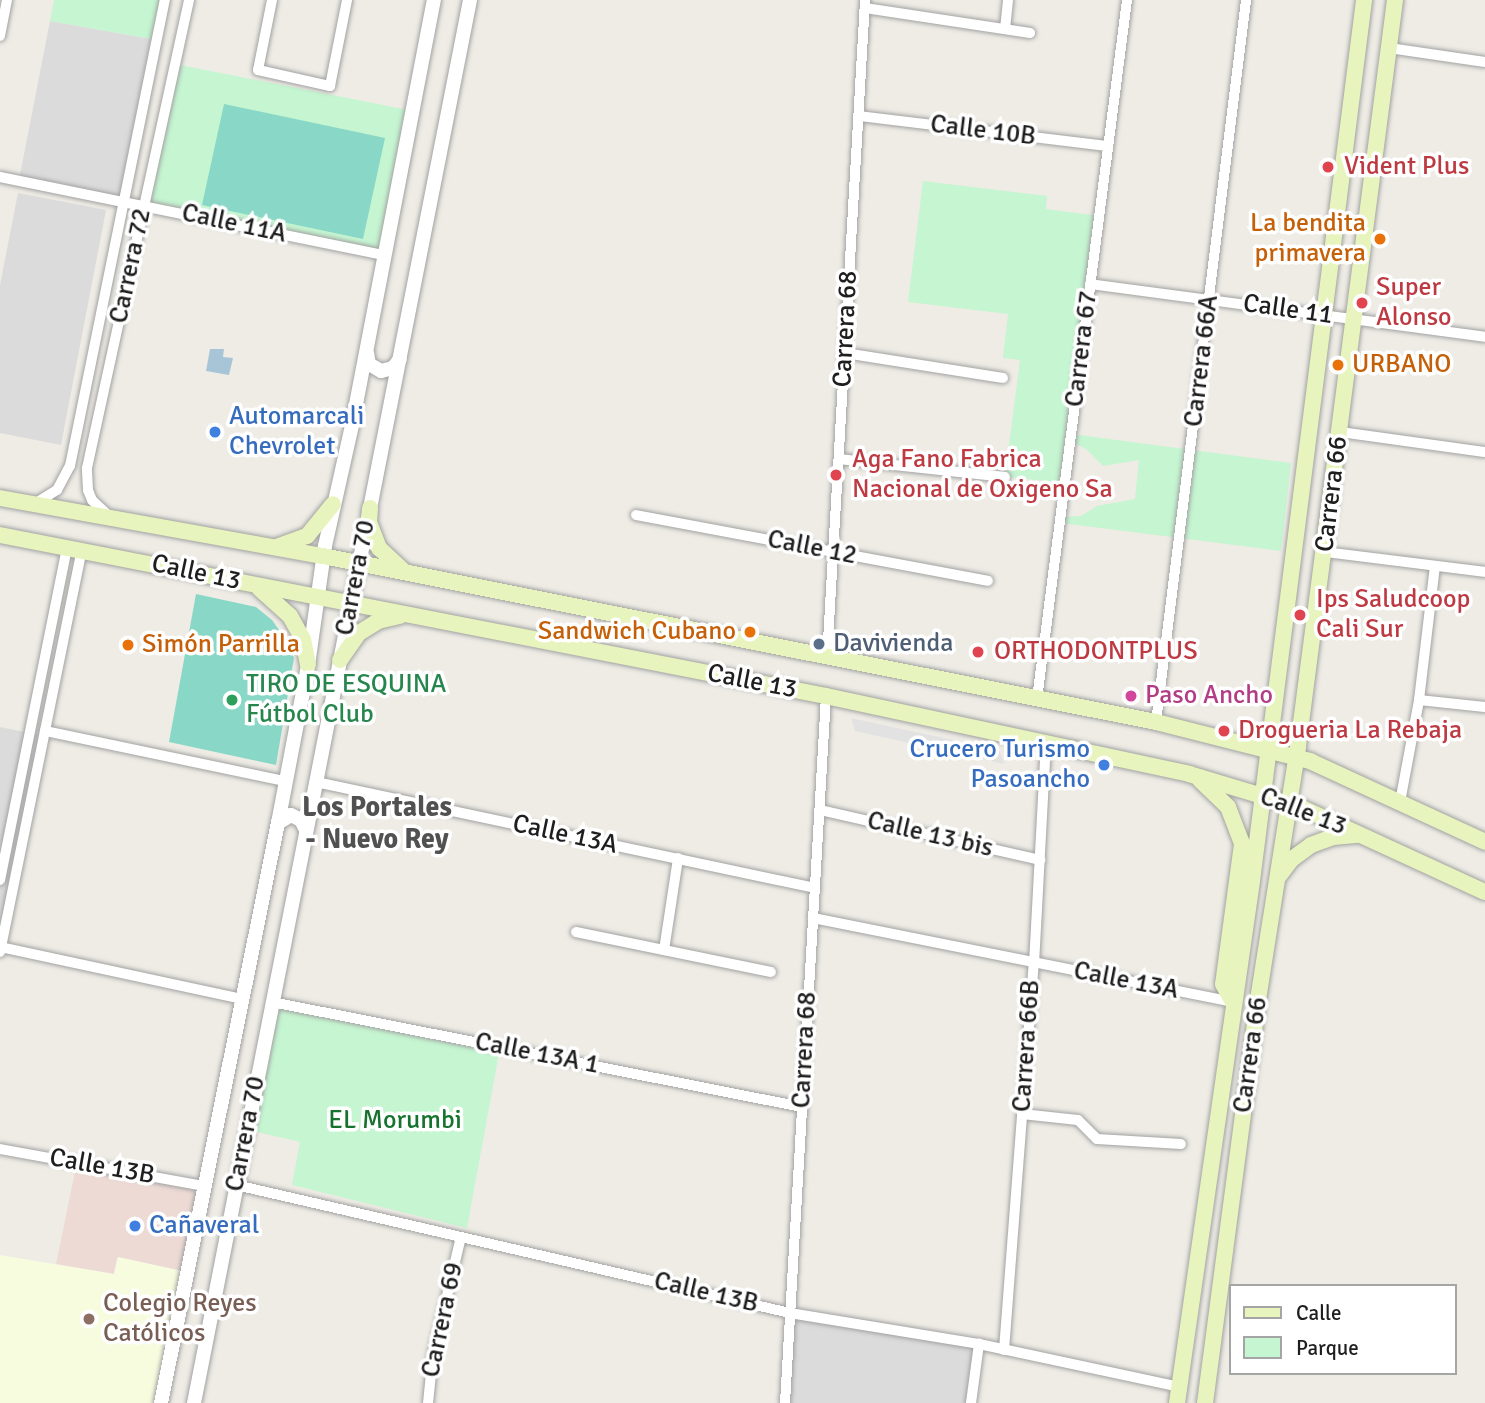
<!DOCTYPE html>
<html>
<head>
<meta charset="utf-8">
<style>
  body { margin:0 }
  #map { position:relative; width:1485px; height:1403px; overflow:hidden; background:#eeece5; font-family:Signika,sans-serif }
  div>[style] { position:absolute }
  .residential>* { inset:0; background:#dcdbdb }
  .commercial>* { inset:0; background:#eddad5 }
  .education>* { inset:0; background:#f7fcdf }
  .park>* { inset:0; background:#c5f5d1 }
  .pitch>* { inset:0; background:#89d7c6 }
  .parking>* { inset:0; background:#e2e2e2 }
  .water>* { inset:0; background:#a8c5d8 }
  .roads { filter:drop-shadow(0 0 2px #a2a2a2) drop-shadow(0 0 2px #a2a2a2) }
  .minor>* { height:10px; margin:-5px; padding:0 5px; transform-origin:5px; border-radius:5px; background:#fff }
  .tertiary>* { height:14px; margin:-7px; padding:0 7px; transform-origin:7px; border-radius:7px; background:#fff }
  .secondary>* { height:16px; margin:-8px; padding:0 8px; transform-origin:8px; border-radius:8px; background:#e7f4bd }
  .dots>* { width:19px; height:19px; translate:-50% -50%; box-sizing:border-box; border:4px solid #fff; border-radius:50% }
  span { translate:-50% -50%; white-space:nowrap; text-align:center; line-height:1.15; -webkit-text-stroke:7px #fff; paint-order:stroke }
  .street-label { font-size:26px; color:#1e1e1e }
  .health-label { font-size:26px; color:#be3a42 }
  .left { translate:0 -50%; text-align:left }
  .food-label { font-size:26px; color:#c56008 }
  .right { translate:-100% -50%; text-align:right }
  .shop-label { font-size:26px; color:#366cbe }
  .service-label { font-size:26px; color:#4e5e75 }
  .leisure-label { font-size:26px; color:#27864d }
  .hotel-label { font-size:26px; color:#b23c85 }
  .park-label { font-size:26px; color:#15732d }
  .education-label { font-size:26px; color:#785e54 }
  .neighbourhood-label { font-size:28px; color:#515151; font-weight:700 }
  .legend { position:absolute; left:1229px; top:1284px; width:228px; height:91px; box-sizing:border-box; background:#fff; border:2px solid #a5a5a5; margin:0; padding:9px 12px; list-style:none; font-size:21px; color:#1e1e1e }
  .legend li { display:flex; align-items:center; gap:14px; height:35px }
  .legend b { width:35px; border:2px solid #a5a5a5 }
</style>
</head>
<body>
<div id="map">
  <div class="residential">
    <i style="clip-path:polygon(50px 21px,157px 40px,123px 199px,19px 180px)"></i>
    <i style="clip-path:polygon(18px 193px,106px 210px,61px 445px,0 433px,0 285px)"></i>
    <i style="clip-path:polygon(0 727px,44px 736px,0 947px)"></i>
    <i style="clip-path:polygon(790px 1313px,979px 1344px,971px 1403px,785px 1403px)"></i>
  </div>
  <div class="commercial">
    <i style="clip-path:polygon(77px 1162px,204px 1186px,187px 1272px,117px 1258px,114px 1274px,56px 1264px)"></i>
  </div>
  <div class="education">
    <i style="clip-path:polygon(0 1255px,114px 1274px,118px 1257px,187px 1272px,161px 1403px,0 1403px)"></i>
  </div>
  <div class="park">
    <i style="clip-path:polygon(54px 0,165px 0,157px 40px,50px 21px)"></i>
    <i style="clip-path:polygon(175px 64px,413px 111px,385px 255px,144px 205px)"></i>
    <i style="clip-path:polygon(923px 181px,1047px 196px,1046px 209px,1099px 216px,1071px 434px,1291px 463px,1281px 551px,1061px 523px,1062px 517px,1081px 516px,1097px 506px,1135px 499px,1139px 460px,1103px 466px,1086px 449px,1072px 442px,1067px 483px,1005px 477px,1020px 360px,1003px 358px,1008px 314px,908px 302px)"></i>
    <i style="clip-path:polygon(276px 1007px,499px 1053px,467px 1228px,292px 1185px,300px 1142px,253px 1131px)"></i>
  </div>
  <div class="pitch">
    <i style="clip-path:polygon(224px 104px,385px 138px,363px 239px,202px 205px)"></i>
    <i style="clip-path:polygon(196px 594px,256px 607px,272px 620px,286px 640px,294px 658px,276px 765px,169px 742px)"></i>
  </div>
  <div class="parking">
    <i style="clip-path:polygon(851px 718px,999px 750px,1004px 764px,855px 731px)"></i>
  </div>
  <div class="water">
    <i style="clip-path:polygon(210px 349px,224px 349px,223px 357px,233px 358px,229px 375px,206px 371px)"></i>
  </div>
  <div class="roads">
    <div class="minor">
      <i style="left:272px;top:0;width:71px;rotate:101.3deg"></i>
      <i style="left:258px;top:70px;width:74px;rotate:12.5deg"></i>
      <i style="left:330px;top:86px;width:88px;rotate:-78.8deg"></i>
      <i style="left:865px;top:8px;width:167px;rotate:8.6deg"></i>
      <i style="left:1005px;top:29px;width:29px;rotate:-84deg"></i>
      <i style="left:0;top:36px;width:37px;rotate:-79deg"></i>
      <i style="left:1389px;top:48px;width:97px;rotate:8.3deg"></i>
      <i style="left:859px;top:116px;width:251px;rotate:6.9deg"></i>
      <i style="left:0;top:177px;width:393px;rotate:11.5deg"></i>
      <i style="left:1090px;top:284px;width:399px;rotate:7.6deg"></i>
      <i style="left:845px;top:353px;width:160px;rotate:9deg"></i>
      <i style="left:1340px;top:432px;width:146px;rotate:7.9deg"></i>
      <i style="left:839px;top:459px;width:167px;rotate:6.2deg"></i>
      <i style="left:36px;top:503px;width:25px;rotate:-32deg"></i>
      <i style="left:57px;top:490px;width:27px;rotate:-62deg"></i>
      <i style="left:70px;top:466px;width:476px;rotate:-78.5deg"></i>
      <i style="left:636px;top:515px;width:358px;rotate:10.6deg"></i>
      <i style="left:109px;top:516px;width:23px;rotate:-137deg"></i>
      <i style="left:92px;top:500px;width:11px;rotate:-112deg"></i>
      <i style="left:88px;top:490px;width:22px;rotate:-93deg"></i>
      <i style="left:87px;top:468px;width:479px;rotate:-77.7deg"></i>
      <i style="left:1325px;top:552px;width:161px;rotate:7.1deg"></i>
      <i style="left:827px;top:658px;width:659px;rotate:-86.69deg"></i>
      <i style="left:1037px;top:699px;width:705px;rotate:-82.66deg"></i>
      <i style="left:1419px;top:700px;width:66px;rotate:6.1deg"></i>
      <i style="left:1156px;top:722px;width:728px;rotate:-82.89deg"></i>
      <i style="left:45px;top:731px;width:245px;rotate:11.8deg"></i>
      <i style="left:316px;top:782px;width:510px;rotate:11.99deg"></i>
      <i style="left:1400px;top:802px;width:104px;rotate:-79.4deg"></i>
      <i style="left:1419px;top:700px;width:135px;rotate:-83.2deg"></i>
      <i style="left:820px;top:810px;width:226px;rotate:12.8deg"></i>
      <i style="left:0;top:880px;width:340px;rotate:-78.6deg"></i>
      <i style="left:813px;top:918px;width:428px;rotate:11.3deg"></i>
      <i style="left:576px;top:932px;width:199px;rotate:11.6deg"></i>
      <i style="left:0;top:947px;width:248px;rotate:12.1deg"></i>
      <i style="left:664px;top:950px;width:93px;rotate:-81.3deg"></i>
      <i style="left:0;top:952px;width:411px;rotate:-78.5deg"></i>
      <i style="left:272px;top:1002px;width:540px;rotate:11.21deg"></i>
      <i style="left:1022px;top:1114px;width:56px;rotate:6.1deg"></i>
      <i style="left:1078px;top:1120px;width:27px;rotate:45deg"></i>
      <i style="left:1097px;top:1139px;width:84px;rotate:3.4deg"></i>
      <i style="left:0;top:1149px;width:207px;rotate:10.3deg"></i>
      <i style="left:236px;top:1185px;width:569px;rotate:13.01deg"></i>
      <i style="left:790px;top:1313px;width:192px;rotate:9.3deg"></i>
      <i style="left:979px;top:1344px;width:206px;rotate:12.1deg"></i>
      <i style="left:1004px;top:1350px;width:387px;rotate:-85.6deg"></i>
      <i style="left:1034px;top:964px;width:221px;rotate:-86.9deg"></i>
      <i style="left:428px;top:1403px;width:48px;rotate:-84.1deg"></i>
      <i style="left:433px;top:1355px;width:121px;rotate:-76.7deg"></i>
      <i style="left:785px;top:1403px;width:708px;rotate:-86.68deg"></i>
      <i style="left:971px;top:1403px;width:60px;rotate:-82.3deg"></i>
    </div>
    <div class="tertiary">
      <i style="left:367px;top:353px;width:11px;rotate:80deg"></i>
      <i style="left:369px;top:364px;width:14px;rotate:30deg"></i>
      <i style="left:381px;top:371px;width:12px;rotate:-14deg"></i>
      <i style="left:393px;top:368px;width:11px;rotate:-52deg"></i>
      <i style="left:278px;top:823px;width:15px;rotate:-32deg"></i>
      <i style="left:291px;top:815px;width:11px;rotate:27deg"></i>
      <i style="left:301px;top:820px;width:11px;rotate:63deg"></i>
      <i style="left:161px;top:1403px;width:592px;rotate:-78.6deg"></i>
      <i style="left:278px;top:823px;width:161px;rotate:-79.2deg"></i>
      <i style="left:308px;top:665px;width:120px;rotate:-81.9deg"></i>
      <i style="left:325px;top:546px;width:124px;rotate:-77.4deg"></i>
      <i style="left:352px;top:425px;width:433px;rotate:-79.1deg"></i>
      <i style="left:194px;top:1403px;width:1430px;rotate:-78.87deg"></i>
    </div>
    <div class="secondary">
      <i style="left:0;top:498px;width:328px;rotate:10.2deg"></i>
      <i style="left:323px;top:556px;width:849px;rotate:11.27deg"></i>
      <i style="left:1156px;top:722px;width:159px;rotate:14.2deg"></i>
      <i style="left:1310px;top:761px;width:193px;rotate:24.8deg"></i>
      <i style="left:370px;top:508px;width:14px;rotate:94deg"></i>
      <i style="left:369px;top:522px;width:28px;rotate:69deg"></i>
      <i style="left:379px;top:548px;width:33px;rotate:43deg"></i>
      <i style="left:0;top:535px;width:842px;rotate:11.03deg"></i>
      <i style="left:826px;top:696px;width:371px;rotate:12.1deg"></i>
      <i style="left:1189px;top:774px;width:118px;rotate:16.7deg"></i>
      <i style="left:1302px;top:808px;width:201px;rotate:24.7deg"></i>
      <i style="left:279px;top:546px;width:30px;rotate:-20deg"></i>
      <i style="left:307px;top:536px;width:41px;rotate:-50.9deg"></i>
      <i style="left:260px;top:589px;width:40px;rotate:42deg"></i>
      <i style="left:290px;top:616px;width:26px;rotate:61deg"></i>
      <i style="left:303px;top:639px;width:26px;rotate:79deg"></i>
      <i style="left:340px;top:660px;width:33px;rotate:-55deg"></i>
      <i style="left:359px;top:633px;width:22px;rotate:-32deg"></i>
      <i style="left:378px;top:621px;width:23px;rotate:-13deg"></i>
      <i style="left:1200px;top:780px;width:39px;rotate:44deg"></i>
      <i style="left:1228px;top:807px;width:40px;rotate:69deg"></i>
      <i style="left:1242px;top:844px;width:141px;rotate:97.7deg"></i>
      <i style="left:1223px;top:984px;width:21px;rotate:61deg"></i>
      <i style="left:1279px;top:876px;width:21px;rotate:-53deg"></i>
      <i style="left:1292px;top:859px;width:24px;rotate:-36deg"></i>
      <i style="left:1311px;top:845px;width:23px;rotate:-20deg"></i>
      <i style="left:1333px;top:837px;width:25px;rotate:-5deg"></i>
      <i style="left:1177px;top:1403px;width:527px;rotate:-81.82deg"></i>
      <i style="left:1252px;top:881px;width:888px;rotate:-82.75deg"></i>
      <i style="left:1205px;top:1403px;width:400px;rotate:-82.5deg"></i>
      <i style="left:1257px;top:1006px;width:263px;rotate:-81deg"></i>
      <i style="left:1298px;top:746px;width:752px;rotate:-82.59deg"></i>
    </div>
  </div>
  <div class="dots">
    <i style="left:1328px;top:167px;background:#e0444e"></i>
    <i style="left:1380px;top:239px;background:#e8710a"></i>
    <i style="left:1362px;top:303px;background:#e0444e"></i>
    <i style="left:1338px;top:365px;background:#e8710a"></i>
    <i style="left:215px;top:432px;background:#3f7fe0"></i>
    <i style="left:836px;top:475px;background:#e0444e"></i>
    <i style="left:1300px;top:615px;background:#e0444e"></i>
    <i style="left:750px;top:632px;background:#e8710a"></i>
    <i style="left:819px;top:644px;background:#5c6f8a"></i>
    <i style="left:128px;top:645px;background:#e8710a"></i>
    <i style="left:978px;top:652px;background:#e0444e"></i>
    <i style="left:1131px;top:696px;background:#d1479c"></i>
    <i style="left:232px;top:700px;background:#2e9e5b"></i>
    <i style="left:1224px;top:731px;background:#e0444e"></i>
    <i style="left:1104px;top:765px;background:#3f7fe0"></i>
    <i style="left:135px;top:1226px;background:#3f7fe0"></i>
    <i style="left:89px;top:1319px;background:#8d6e63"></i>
  </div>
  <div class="street-label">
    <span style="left:983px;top:131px;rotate:7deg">Calle 10B</span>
    <span style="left:234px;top:224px;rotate:12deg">Calle 11A</span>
    <span style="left:131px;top:266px;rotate:-78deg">Carrera 72</span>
    <span style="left:1288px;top:310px;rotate:8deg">Calle 11</span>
    <span style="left:846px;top:329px;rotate:-87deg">Carrera 68</span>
    <span style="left:1082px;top:349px;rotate:-83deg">Carrera 67</span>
    <span style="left:1202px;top:361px;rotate:-83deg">Carrera 66A</span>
    <span style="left:1332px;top:494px;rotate:-83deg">Carrera 66</span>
    <span style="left:812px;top:548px;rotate:11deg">Calle 12</span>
    <span style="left:196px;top:573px;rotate:12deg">Calle 13</span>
    <span style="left:356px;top:578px;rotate:-79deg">Carrera 70</span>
    <span style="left:752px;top:682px;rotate:11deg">Calle 13</span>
    <span style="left:1303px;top:812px;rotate:21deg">Calle 13</span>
    <span style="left:565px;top:835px;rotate:12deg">Calle 13A</span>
    <span style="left:930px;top:835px;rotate:13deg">Calle 13 bis</span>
    <span style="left:1126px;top:981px;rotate:11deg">Calle 13A</span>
    <span style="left:1027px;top:1046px;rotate:-86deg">Carrera 66B</span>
    <span style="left:805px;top:1050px;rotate:-87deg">Carrera 68</span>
    <span style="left:537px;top:1054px;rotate:11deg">Calle 13A 1</span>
    <span style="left:1251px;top:1055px;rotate:-82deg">Carrera 66</span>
    <span style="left:246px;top:1134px;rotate:-79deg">Carrera 70</span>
    <span style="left:102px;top:1167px;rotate:10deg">Calle 13B</span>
    <span style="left:706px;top:1293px;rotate:13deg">Calle 13B</span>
    <span style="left:443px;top:1320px;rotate:-78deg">Carrera 69</span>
  </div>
  <div class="health-label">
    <span class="left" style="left:1344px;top:167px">Vident Plus</span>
    <span class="left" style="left:1376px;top:303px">Super<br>Alonso</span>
    <span class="left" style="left:852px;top:475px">Aga Fano Fabrica<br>Nacional de Oxigeno Sa</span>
    <span class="left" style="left:1316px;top:615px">Ips Saludcoop<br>Cali Sur</span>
    <span class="left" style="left:994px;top:652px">ORTHODONTPLUS</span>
    <span class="left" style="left:1238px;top:731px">Drogueria La Rebaja</span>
  </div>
  <div class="food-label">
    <span class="right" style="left:1366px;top:239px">La bendita<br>primavera</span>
    <span class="left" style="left:1352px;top:365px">URBANO</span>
    <span class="right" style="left:736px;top:632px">Sandwich Cubano</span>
    <span class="left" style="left:142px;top:645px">Simón Parrilla</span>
  </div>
  <div class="shop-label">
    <span class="left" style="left:229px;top:432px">Automarcali<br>Chevrolet</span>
    <span class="right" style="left:1090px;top:765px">Crucero Turismo<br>Pasoancho</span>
    <span class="left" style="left:149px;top:1226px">Cañaveral</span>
  </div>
  <div class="service-label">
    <span class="left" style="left:833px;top:644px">Davivienda</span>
  </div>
  <div class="leisure-label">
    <span class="left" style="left:246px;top:700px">TIRO DE ESQUINA<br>Fútbol Club</span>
  </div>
  <div class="hotel-label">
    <span class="left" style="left:1145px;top:696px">Paso Ancho</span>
  </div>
  <div class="park-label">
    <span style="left:395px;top:1121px">EL Morumbi</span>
  </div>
  <div class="education-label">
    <span class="left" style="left:103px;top:1319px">Colegio Reyes<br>Católicos</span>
  </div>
  <div class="neighbourhood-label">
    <span style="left:377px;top:823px">Los Portales<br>- Nuevo Rey</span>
  </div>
  <ul class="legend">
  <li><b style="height:9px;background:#e7f4bd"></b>Calle</li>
  <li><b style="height:19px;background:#c5f5d1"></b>Parque</li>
  </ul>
</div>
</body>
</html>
